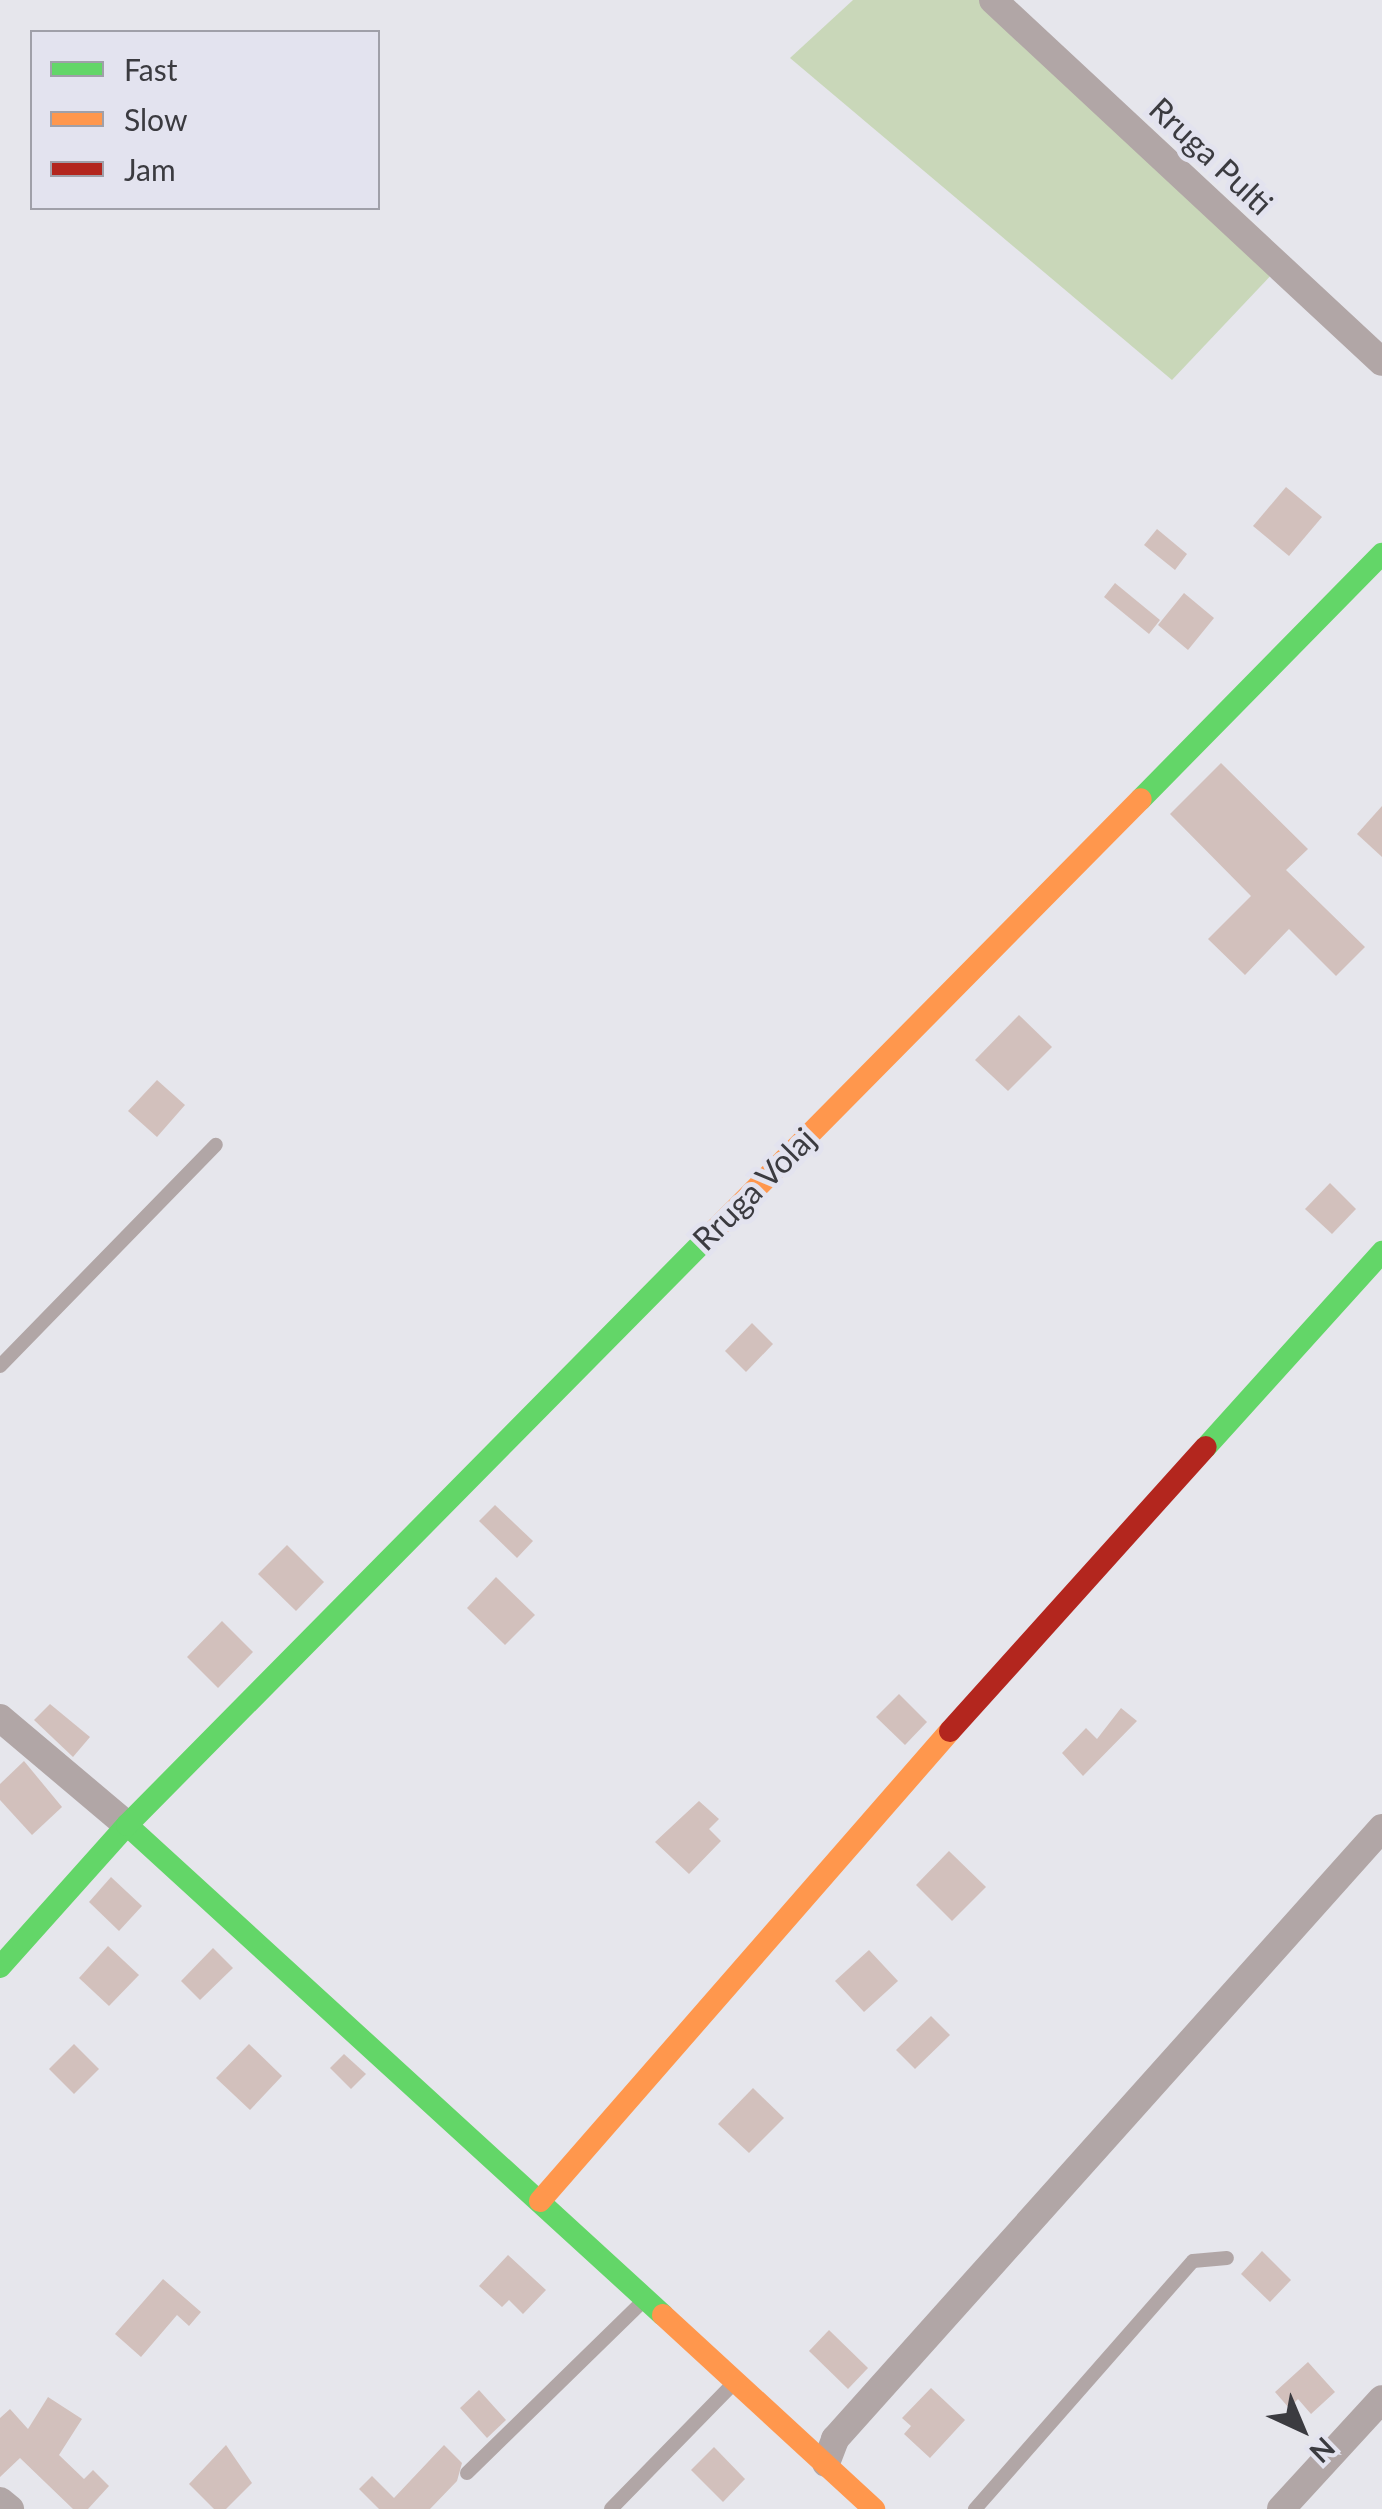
<!DOCTYPE html>
<html>
<head>
<meta charset="utf-8">
<style>
  body { margin:0 }
  #map { position:relative; width:1382px; height:2509px; overflow:hidden; background:#e6e6ec; font-family:Lato,sans-serif }
  div>[style] { position:absolute }
  .green>* { inset:0; background:#c9d7b9 }
  .building>* { inset:0; background:#d2c0bc }
  .lane>* { height:14px; margin:-7px; padding:0 7px; transform-origin:7px; border-radius:7px; background:#b1a6a6 }
  .street>* { height:28px; margin:-14px; padding:0 14px; transform-origin:14px; border-radius:14px; background:#b1a6a6 }
  .fast>* { height:22px; margin:-11px; padding:0 11px; transform-origin:11px; border-radius:11px; background:#63d668 }
  .slow>* { height:22px; margin:-11px; padding:0 11px; transform-origin:11px; border-radius:11px; background:#ff974d }
  .jam>* { height:22px; margin:-11px; padding:0 11px; transform-origin:11px; border-radius:11px; background:#b3261e }
  span { translate:-50% -50%; white-space:nowrap; text-align:center; line-height:1.15; -webkit-text-stroke:10px #e3e3ef; paint-order:stroke }
  .street-label { font-size:32px; color:#3b3b40 }
  .legend { position:absolute; left:30px; top:30px; width:350px; height:180px; box-sizing:border-box; background:#e3e3ef; border:2px solid #a0a0a9; margin:0; padding:12px 18px; list-style:none; font-size:30px; color:#3b3b40 }
  .legend li { display:flex; align-items:center; gap:20px; height:50px }
  .legend b { width:50px; border:2px solid #a0a0a9 }
  .north { position:absolute; left:1252px; top:2379px; width:100px; height:100px; -webkit-text-stroke:8px #e3e3ef; paint-order:stroke; rotate:136deg; font-size:28px; font-weight:700; line-height:40px; text-align:center; color:#3b3b40 }
  .north::after { content:''; display:block; margin:auto; width:35px; height:45px; background:#3b3b40; clip-path:polygon(50% 0,100% 100%,50% 72%,0 100%) }
</style>
</head>
<body>
<div id="map">
  <div class="green">
    <i style="clip-path:polygon(853px 0,985px 0,1275px 271px,1172px 380px,790px 58px)"></i>
  </div>
  <div class="building">
    <i style="clip-path:polygon(1286px 487px,1322px 517px,1289px 556px,1253px 526px)"></i>
    <i style="clip-path:polygon(1157px 529px,1187px 554px,1175px 570px,1144px 545px)"></i>
    <i style="clip-path:polygon(1115px 583px,1160px 620px,1149px 634px,1104px 597px)"></i>
    <i style="clip-path:polygon(1184px 593px,1214px 618px,1188px 650px,1158px 625px)"></i>
    <i style="clip-path:polygon(1221px 763px,1308px 849px,1286px 870px,1365px 947px,1336px 976px,1289px 929px,1245px 975px,1208px 939px,1251px 896px,1170px 814px)"></i>
    <i style="clip-path:polygon(1382px 806px,1382px 857px,1357px 834px)"></i>
    <i style="clip-path:polygon(1019px 1015px,1052px 1047px,1008px 1091px,975px 1060px)"></i>
    <i style="clip-path:polygon(157px 1080px,185px 1105px,157px 1137px,128px 1111px)"></i>
    <i style="clip-path:polygon(1330px 1183px,1356px 1209px,1332px 1234px,1305px 1209px)"></i>
    <i style="clip-path:polygon(752px 1323px,773px 1344px,746px 1372px,725px 1351px)"></i>
    <i style="clip-path:polygon(495px 1505px,533px 1541px,517px 1558px,479px 1521px)"></i>
    <i style="clip-path:polygon(287px 1545px,324px 1582px,296px 1611px,258px 1574px)"></i>
    <i style="clip-path:polygon(496px 1577px,535px 1615px,505px 1645px,467px 1608px)"></i>
    <i style="clip-path:polygon(222px 1621px,253px 1652px,218px 1688px,187px 1657px)"></i>
    <i style="clip-path:polygon(899px 1694px,927px 1722px,905px 1745px,876px 1717px)"></i>
    <i style="clip-path:polygon(50px 1704px,90px 1737px,73px 1757px,34px 1720px)"></i>
    <i style="clip-path:polygon(1121px 1708px,1137px 1721px,1083px 1776px,1062px 1753px,1086px 1728px,1097px 1739px)"></i>
    <i style="clip-path:polygon(24px 1761px,62px 1807px,32px 1835px,0 1800px,0 1784px)"></i>
    <i style="clip-path:polygon(699px 1801px,719px 1819px,709px 1829px,721px 1841px,689px 1874px,655px 1842px)"></i>
    <i style="clip-path:polygon(949px 1851px,986px 1887px,952px 1921px,916px 1885px)"></i>
    <i style="clip-path:polygon(111px 1877px,142px 1906px,119px 1931px,89px 1902px)"></i>
    <i style="clip-path:polygon(108px 1946px,139px 1975px,109px 2006px,79px 1978px)"></i>
    <i style="clip-path:polygon(213px 1948px,233px 1968px,200px 2000px,181px 1981px)"></i>
    <i style="clip-path:polygon(869px 1950px,898px 1981px,864px 2012px,835px 1981px)"></i>
    <i style="clip-path:polygon(931px 2016px,950px 2035px,915px 2069px,896px 2050px)"></i>
    <i style="clip-path:polygon(74px 2044px,99px 2069px,74px 2094px,49px 2069px)"></i>
    <i style="clip-path:polygon(249px 2044px,282px 2076px,250px 2110px,216px 2078px)"></i>
    <i style="clip-path:polygon(344px 2054px,366px 2074px,351px 2089px,330px 2068px)"></i>
    <i style="clip-path:polygon(753px 2088px,784px 2118px,749px 2153px,718px 2124px)"></i>
    <i style="clip-path:polygon(1262px 2251px,1291px 2280px,1270px 2302px,1241px 2274px)"></i>
    <i style="clip-path:polygon(508px 2255px,546px 2290px,523px 2314px,509px 2300px,502px 2307px,479px 2286px)"></i>
    <i style="clip-path:polygon(163px 2279px,201px 2312px,189px 2326px,177px 2315px,141px 2357px,115px 2334px)"></i>
    <i style="clip-path:polygon(829px 2330px,868px 2368px,848px 2389px,809px 2351px)"></i>
    <i style="clip-path:polygon(1308px 2362px,1335px 2392px,1311px 2414px,1298px 2399px,1289px 2408px,1275px 2392px)"></i>
    <i style="clip-path:polygon(931px 2388px,965px 2420px,930px 2458px,904px 2434px,911px 2426px,902px 2418px)"></i>
    <i style="clip-path:polygon(479px 2390px,506px 2420px,487px 2438px,460px 2408px)"></i>
    <i style="clip-path:polygon(48px 2397px,82px 2419px,59px 2455px,84px 2479px,93px 2470px,109px 2486px,88px 2509px,73px 2509px,20px 2458px,0 2477px,0 2418px,10px 2409px,28px 2429px)"></i>
    <i style="clip-path:polygon(226px 2445px,252px 2483px,226px 2509px,214px 2509px,189px 2484px)"></i>
    <i style="clip-path:polygon(444px 2445px,462px 2463px,457px 2481px,430px 2509px,379px 2509px,359px 2489px,372px 2476px,394px 2498px)"></i>
    <i style="clip-path:polygon(714px 2447px,745px 2479px,723px 2502px,691px 2470px)"></i>
  </div>
  <div class="lane">
    <i style="left:0;top:1366px;width:309px;rotate:-45.7deg"></i>
    <i style="left:467px;top:2473px;width:248px;rotate:-44.3deg"></i>
    <i style="left:611px;top:2509px;width:175px;rotate:-45.7deg"></i>
    <i style="left:975px;top:2509px;width:330px;rotate:-48.7deg"></i>
    <i style="left:1193px;top:2261px;width:34px;rotate:-5deg"></i>
  </div>
  <div class="street">
    <i style="left:993px;top:0;width:531px;rotate:42.94deg"></i>
    <i style="left:0;top:1718px;width:166px;rotate:40.1deg"></i>
    <i style="left:826px;top:2463px;width:26px;rotate:-69deg"></i>
    <i style="left:835px;top:2439px;width:820px;rotate:-48.16deg"></i>
    <i style="left:0;top:2501px;width:13px;rotate:39deg"></i>
    <i style="left:1281px;top:2509px;width:149px;rotate:-47.4deg"></i>
  </div>
  <div class="fast">
    <i style="left:1141px;top:799px;width:344px;rotate:-45.5deg"></i>
    <i style="left:1206px;top:1447px;width:263px;rotate:-47.9deg"></i>
    <i style="left:127px;top:1825px;width:726px;rotate:42.43deg"></i>
    <i style="left:0;top:1967px;width:191px;rotate:-48.2deg"></i>
    <i style="left:127px;top:1825px;width:828px;rotate:-45.34deg"></i>
  </div>
  <div class="slow">
    <i style="left:709px;top:1236px;width:614px;rotate:-45.33deg"></i>
    <i style="left:540px;top:2201px;width:624px;rotate:-48.9deg"></i>
    <i style="left:663px;top:2315px;width:287px;rotate:42.6deg"></i>
  </div>
  <div class="jam">
    <i style="left:950px;top:1731px;width:382px;rotate:-48deg"></i>
  </div>
  <div class="street-label">
    <span style="left:1211px;top:156px;rotate:43deg">Rruga Pulti</span>
    <span style="left:754px;top:1189px;rotate:-45deg">Rruga Volaj</span>
  </div>
  <ul class="legend">
  <li><b style="height:12px;background:#63d668"></b>Fast</li>
  <li><b style="height:12px;background:#ff974d"></b>Slow</li>
  <li><b style="height:12px;background:#b3261e"></b>Jam</li>
  </ul>
  <div class="north">N</div>
</div>
</body>
</html>
